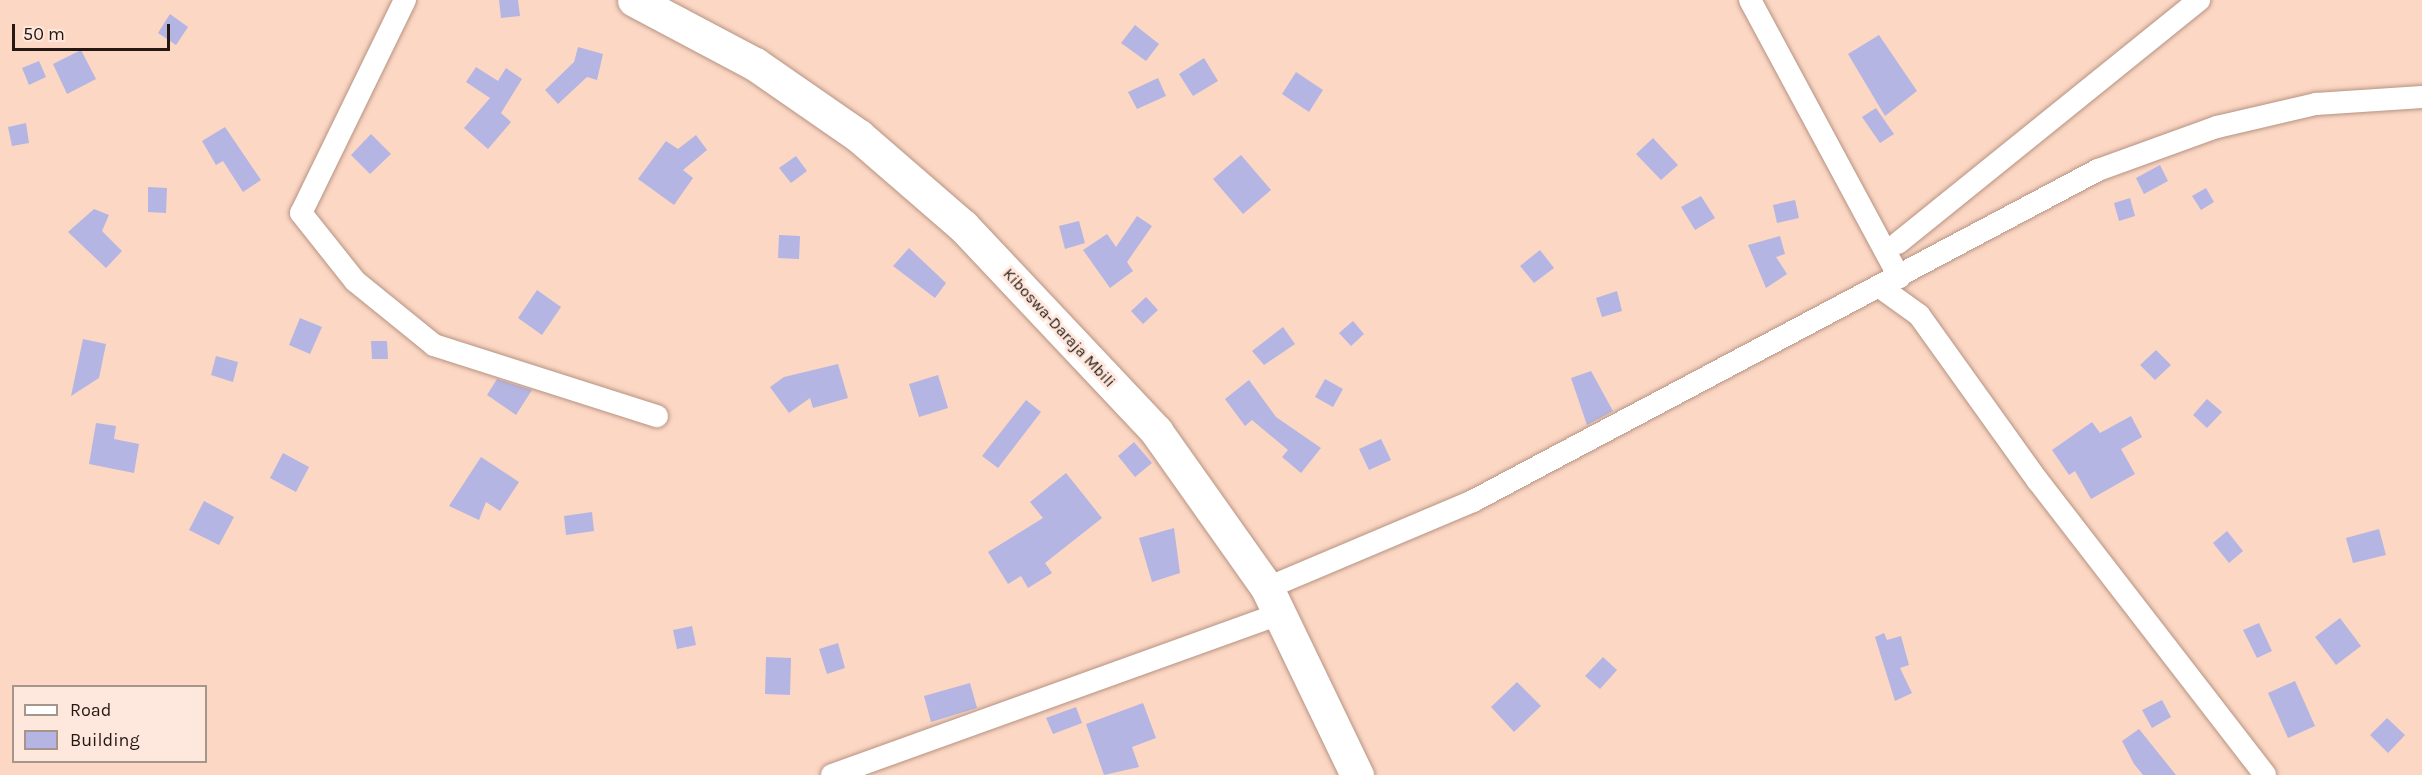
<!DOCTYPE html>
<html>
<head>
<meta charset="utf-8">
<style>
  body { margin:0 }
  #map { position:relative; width:2422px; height:775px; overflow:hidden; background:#fcd7c4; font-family:Karla,sans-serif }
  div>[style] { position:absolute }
  .building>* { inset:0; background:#b4b5e2 }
  .roads { filter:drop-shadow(0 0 2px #b69382) drop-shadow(0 0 2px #b69382) }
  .street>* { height:22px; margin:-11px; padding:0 11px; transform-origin:11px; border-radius:11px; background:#fff }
  .secondary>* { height:33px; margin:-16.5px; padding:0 16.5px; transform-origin:16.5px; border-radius:16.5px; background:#fff }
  span { translate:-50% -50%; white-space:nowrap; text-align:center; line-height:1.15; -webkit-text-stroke:6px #fee7dc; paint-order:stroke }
  .street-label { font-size:16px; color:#251812 }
  .legend { position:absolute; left:12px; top:685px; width:195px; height:78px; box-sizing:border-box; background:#fee7dc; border:2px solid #a7948b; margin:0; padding:8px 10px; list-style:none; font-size:18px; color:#251812 }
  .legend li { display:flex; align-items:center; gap:12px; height:30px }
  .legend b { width:30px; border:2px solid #a7948b }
  .scale { position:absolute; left:12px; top:24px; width:158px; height:27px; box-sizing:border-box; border:3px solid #251812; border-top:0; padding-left:8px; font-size:18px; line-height:21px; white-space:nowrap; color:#251812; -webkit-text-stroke:4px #fee7dc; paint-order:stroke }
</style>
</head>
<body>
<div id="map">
  <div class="building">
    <i style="clip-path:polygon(499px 0,518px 0,520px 16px,501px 18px)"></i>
    <i style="clip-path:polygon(170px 14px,188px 27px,176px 45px,158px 33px)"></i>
    <i style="clip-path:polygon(1135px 25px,1159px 44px,1146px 61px,1121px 43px)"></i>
    <i style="clip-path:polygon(1879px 35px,1917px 91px,1885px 116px,1848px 54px)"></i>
    <i style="clip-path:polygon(578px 47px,603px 54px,597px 80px,587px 77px,558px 104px,545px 90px,574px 62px)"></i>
    <i style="clip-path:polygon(81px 50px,96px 79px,67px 94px,53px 64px)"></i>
    <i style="clip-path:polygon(1204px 58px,1218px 81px,1193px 96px,1179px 74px)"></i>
    <i style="clip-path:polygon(39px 61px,46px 77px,29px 85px,22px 68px)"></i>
    <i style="clip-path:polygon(476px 67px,498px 81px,506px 68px,522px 79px,501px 113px,511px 122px,488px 149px,464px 128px,490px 98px,466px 82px)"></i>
    <i style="clip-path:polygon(1296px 72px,1323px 90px,1309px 112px,1282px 94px)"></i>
    <i style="clip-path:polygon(1158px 78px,1166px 96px,1137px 109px,1128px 92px)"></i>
    <i style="clip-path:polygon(1876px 108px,1894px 134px,1880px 143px,1862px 117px)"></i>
    <i style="clip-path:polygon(26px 123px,29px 143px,12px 146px,8px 127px)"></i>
    <i style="clip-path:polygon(225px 127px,261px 180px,243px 192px,223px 161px,216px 165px,202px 141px)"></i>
    <i style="clip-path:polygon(371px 134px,391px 154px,370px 174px,351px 155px)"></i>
    <i style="clip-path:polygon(696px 135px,707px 150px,683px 170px,693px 178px,674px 205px,638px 179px,666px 141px,678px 149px)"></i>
    <i style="clip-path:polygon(1653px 138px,1678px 165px,1661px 180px,1636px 154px)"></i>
    <i style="clip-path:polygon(1241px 155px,1271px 190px,1243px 214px,1213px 179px)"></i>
    <i style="clip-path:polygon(796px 156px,807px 171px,791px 183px,779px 168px)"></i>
    <i style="clip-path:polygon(2160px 165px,2168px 181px,2144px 194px,2136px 178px)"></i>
    <i style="clip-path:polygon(148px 187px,167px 188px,166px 213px,148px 212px)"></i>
    <i style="clip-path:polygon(2206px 188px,2214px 202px,2201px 210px,2192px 196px)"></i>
    <i style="clip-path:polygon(1701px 196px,1715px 218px,1695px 230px,1681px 207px)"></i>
    <i style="clip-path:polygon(2130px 198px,2135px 216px,2119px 221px,2114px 203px)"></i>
    <i style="clip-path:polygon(1795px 200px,1799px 218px,1777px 223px,1773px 205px)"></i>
    <i style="clip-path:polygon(94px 209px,109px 215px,102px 231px,122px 251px,106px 268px,68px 232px)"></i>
    <i style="clip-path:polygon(1137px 216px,1152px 226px,1127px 262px,1133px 271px,1110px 288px,1083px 250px,1107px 234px,1116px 247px)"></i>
    <i style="clip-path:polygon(1079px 221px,1085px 243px,1065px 249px,1059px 226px)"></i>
    <i style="clip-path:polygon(779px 235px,800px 236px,799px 259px,778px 258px)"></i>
    <i style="clip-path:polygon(1780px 236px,1785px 254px,1776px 257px,1787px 274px,1766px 288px,1748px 245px)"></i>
    <i style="clip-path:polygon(909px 248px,946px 283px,935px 298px,893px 266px)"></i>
    <i style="clip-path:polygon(1540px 250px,1554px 268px,1534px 283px,1520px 266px)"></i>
    <i style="clip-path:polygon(537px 290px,561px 307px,542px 335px,518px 318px)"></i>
    <i style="clip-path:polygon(1617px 291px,1622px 311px,1602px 317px,1596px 298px)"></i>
    <i style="clip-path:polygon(1146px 297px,1158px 310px,1143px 324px,1131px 311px)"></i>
    <i style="clip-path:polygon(300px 318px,322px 327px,310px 354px,289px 345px)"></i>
    <i style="clip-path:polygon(1353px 321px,1364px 334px,1351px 346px,1339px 333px)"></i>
    <i style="clip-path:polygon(1283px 327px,1295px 344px,1264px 365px,1252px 351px)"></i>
    <i style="clip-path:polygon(83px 339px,106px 344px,99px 378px,71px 396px)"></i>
    <i style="clip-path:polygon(371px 341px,387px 341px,388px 359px,372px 359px)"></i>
    <i style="clip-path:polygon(2156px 350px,2171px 365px,2155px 380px,2140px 365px)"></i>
    <i style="clip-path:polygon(216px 356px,238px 362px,233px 382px,211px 375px)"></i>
    <i style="clip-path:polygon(838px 364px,848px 398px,813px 408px,810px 398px,789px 413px,770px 387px,784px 377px)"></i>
    <i style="clip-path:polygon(1591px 371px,1613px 411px,1587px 425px,1571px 378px)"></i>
    <i style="clip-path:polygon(938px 375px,948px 408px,919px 417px,909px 384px)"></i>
    <i style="clip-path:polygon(497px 379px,532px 390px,516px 415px,487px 395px)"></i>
    <i style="clip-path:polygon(1325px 379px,1343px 389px,1333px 407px,1315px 397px)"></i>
    <i style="clip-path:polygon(1249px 380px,1276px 417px,1321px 448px,1301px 473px,1282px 457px,1288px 450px,1252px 420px,1245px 426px,1225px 399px)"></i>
    <i style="clip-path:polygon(2207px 399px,2222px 412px,2207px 428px,2193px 415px)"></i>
    <i style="clip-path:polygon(1026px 400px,1041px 412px,998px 468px,982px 456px)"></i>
    <i style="clip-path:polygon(2131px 416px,2142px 437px,2121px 449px,2135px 474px,2091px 499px,2075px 471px,2069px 475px,2052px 450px,2092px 422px,2100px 433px)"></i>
    <i style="clip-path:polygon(96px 423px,116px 426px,114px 439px,139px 444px,134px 473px,89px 464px)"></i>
    <i style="clip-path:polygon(1381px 439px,1391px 460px,1369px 470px,1359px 449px)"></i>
    <i style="clip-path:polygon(1134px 442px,1152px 463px,1135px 477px,1118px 456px)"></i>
    <i style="clip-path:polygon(283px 453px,309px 467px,296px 492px,270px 478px)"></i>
    <i style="clip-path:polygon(481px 457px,519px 482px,500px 511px,486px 502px,479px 520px,449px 506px)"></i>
    <i style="clip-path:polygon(1066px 473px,1102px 518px,1045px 563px,1052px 573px,1028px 588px,1021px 576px,1008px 584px,988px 552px,1043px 518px,1030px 502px)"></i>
    <i style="clip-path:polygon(204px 501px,234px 517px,219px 545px,189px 530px)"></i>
    <i style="clip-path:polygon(592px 512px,594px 531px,566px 535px,564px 516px)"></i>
    <i style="clip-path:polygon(1174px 528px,1180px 573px,1152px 582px,1139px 538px)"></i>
    <i style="clip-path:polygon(2379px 529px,2386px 555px,2353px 563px,2346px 538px)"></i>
    <i style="clip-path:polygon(2227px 531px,2243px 551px,2229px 563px,2213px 543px)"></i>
    <i style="clip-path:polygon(2340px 618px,2361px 646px,2336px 665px,2315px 637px)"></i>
    <i style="clip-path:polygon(2259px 623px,2272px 651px,2257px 658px,2243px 630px)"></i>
    <i style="clip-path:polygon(692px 626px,696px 645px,677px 649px,673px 630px)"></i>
    <i style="clip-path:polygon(1884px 633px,1887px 640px,1901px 636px,1909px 665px,1900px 668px,1912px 693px,1895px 701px,1875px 637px)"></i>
    <i style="clip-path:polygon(838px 643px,845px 668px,827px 674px,819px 649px)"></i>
    <i style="clip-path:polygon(766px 657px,791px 658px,790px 695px,765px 694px)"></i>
    <i style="clip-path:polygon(1603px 657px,1617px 670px,1600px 689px,1585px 676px)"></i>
    <i style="clip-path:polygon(2295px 681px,2315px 726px,2288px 738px,2268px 693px)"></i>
    <i style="clip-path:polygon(1517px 682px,1541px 706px,1514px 732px,1491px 707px)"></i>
    <i style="clip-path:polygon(970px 683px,977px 708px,931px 722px,924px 696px)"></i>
    <i style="clip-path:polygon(2162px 700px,2171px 717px,2152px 728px,2142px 710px)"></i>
    <i style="clip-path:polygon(1143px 703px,1156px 738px,1132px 747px,1139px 767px,1104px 775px,1086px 724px)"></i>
    <i style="clip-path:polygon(1076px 707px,1082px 723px,1053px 734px,1046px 718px)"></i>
    <i style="clip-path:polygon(2387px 718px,2405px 735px,2388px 753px,2370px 735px)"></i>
    <i style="clip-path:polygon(2139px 729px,2176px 775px,2143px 775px,2134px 764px,2122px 741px)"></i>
  </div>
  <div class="roads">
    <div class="street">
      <i style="left:405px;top:0;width:237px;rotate:116deg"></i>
      <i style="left:301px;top:213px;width:87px;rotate:51.5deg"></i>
      <i style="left:355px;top:281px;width:102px;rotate:39deg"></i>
      <i style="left:434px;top:345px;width:234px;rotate:17.7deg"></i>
      <i style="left:1750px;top:0;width:315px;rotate:61.7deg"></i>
      <i style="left:1898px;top:243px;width:387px;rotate:-38.9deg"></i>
      <i style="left:1880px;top:287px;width:48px;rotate:35.7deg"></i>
      <i style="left:1919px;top:315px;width:204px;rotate:54.4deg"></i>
      <i style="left:2038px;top:481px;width:371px;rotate:52.3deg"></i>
      <i style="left:1267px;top:588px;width:224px;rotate:-22.9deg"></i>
      <i style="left:1473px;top:501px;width:707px;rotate:-27.91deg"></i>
      <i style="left:2098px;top:170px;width:127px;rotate:-19.9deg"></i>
      <i style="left:2217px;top:127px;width:102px;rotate:-13.1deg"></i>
      <i style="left:2316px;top:104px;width:106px;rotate:-3.8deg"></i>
      <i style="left:832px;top:775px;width:475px;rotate:-19.8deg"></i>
    </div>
    <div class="secondary">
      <i style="left:634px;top:0;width:137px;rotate:27.9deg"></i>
      <i style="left:755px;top:64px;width:126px;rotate:34.7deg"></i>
      <i style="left:859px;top:136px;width:138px;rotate:40.9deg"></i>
      <i style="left:963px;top:226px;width:282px;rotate:46.7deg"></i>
      <i style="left:1156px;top:431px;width:192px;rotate:54.7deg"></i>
      <i style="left:1267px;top:588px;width:208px;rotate:64.3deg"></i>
    </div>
  </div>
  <div class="street-label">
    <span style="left:1059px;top:328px;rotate:47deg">Kiboswa-Daraja Mbili</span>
  </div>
  <ul class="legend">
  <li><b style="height:8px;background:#fff"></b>Road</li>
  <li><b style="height:16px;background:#b4b5e2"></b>Building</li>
  </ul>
  <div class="scale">50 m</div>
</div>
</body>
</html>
